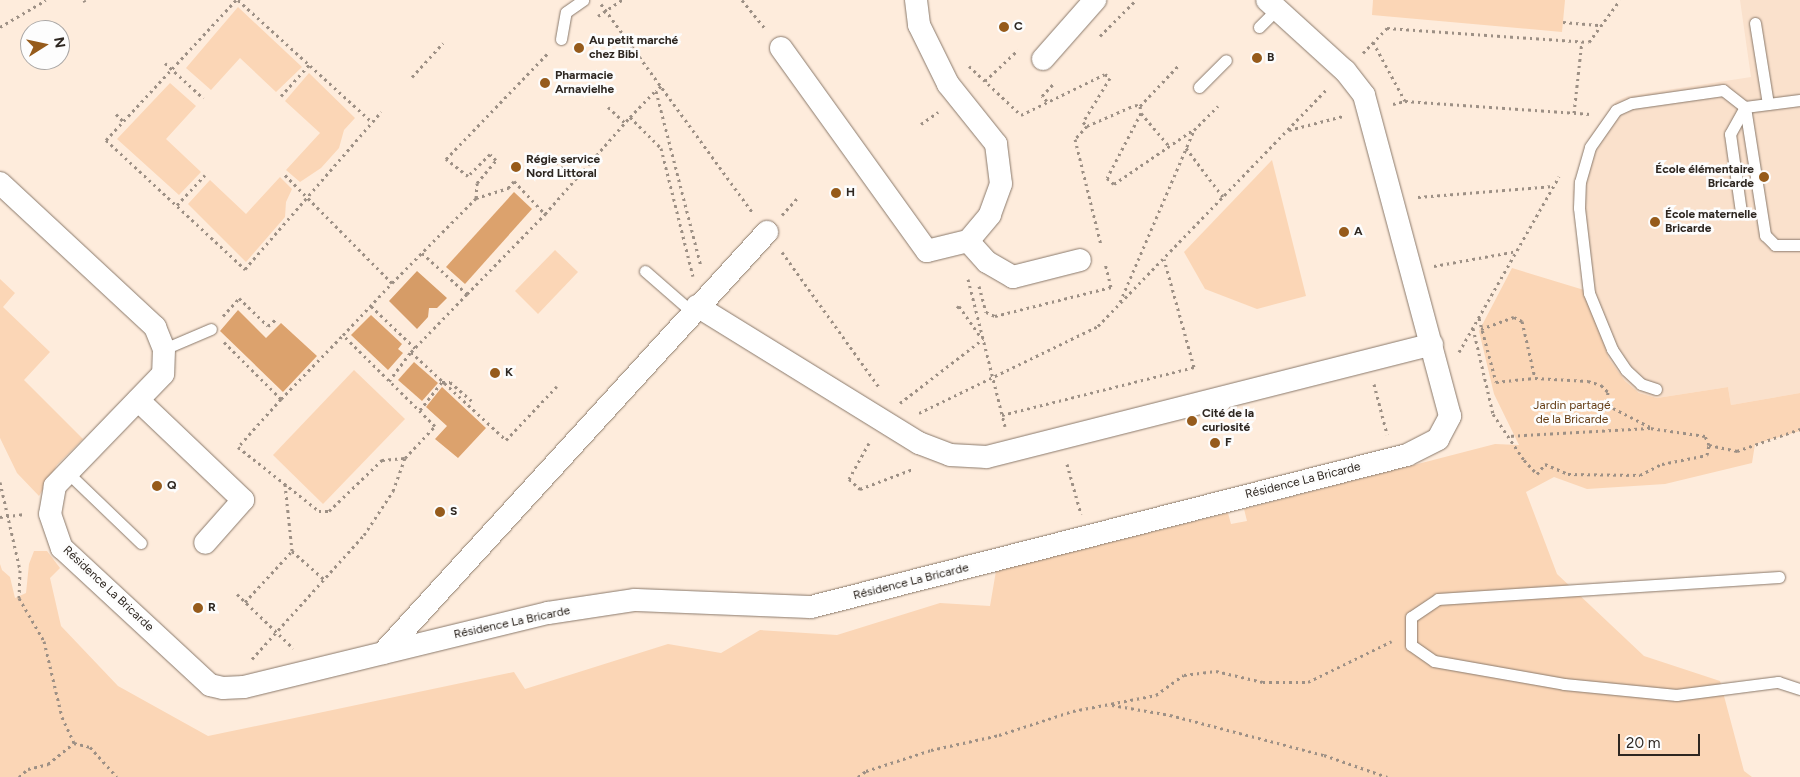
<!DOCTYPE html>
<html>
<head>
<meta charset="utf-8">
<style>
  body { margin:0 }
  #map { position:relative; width:1800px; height:777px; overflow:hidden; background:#feecdc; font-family:Figtree,sans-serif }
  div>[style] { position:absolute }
  .built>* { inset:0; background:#fae1cc }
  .green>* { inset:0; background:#fbd6b6 }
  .forest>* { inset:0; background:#dca26d }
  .water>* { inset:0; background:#d69c67 }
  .path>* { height:3px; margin-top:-1.5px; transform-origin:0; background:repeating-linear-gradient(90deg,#9d9085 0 2.5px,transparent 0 6.5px) }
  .roads { filter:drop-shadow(0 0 1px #8a796b) drop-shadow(0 0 1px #8a796b) }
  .service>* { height:11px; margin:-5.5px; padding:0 5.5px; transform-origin:5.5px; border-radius:5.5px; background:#fff }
  .minor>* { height:22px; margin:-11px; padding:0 11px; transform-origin:11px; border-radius:11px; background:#fff }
  .dots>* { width:14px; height:14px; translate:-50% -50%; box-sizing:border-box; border:2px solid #fdfdfd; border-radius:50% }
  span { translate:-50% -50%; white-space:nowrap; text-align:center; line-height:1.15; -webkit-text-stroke:5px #fdfdfd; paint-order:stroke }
  .poi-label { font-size:12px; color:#2e2721; font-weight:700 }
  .left { translate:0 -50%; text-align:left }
  .right { translate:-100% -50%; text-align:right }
  .park-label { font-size:12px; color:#643d15 }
  .street-label { font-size:12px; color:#2e2721 }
  .north { position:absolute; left:20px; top:20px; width:50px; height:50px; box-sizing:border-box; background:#fdfdfd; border:1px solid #aaa7a5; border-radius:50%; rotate:80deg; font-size:14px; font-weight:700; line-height:20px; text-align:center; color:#2e2721 }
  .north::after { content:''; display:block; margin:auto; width:18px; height:22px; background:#965b1b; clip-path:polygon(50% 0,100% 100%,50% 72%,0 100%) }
  .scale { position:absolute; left:1618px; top:734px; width:82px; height:22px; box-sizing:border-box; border:2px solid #2e2721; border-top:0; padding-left:6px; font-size:15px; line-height:18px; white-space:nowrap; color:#2e2721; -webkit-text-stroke:4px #fdfdfd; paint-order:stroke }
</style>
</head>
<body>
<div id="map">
  <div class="built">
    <i style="clip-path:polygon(1740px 0,1800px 0,1800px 393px,1731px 405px,1728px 387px,1657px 398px,1639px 393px,1625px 381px,1609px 359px,1597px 333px,1584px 290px,1573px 192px,1589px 138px,1616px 101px,1628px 96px,1751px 77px)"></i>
  </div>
  <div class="green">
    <i style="clip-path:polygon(1373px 0,1565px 0,1562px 32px,1372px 15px)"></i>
    <i style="clip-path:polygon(238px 7px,302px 67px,276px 92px,240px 58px,211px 90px,186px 68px)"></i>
    <i style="clip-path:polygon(309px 73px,355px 118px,344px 130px,339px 148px,321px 168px,300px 182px,286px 170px,320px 133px,285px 101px)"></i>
    <i style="clip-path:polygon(170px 83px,196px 106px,166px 139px,201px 172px,179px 195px,117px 139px)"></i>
    <i style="clip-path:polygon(1272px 160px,1306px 296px,1257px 309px,1205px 289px,1184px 252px)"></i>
    <i style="clip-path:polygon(280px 177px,292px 189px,286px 202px,285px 217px,246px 262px,188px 204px,210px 180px,246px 214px)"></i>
    <i style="clip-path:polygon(555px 250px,578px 272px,538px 314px,515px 291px)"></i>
    <i style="clip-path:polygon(1512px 268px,1584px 290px,1609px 359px,1625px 381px,1639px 393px,1657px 398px,1728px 387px,1731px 405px,1800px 393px,1800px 431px,1755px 444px,1752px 463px,1665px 484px,1587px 489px,1554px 477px,1526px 492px,1557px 574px,1644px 656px,1720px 681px,1744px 771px,1752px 777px,0 777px,0 564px,2px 570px,10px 577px,15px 598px,26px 593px,29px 564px,34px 551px,47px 551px,60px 568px,50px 578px,61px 626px,118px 686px,208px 736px,514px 672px,525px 689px,668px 644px,721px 653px,760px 630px,837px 635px,940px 603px,990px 606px,996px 571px,1228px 513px,1231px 524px,1247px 521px,1244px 509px,1495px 444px,1519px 445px,1494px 394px,1479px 331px)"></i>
    <i style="clip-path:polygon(0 279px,15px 293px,3px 307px,50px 352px,24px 380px,83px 439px,57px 465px,39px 496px,17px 473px,0 438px)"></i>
    <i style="clip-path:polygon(354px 370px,405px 419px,323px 504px,273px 455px)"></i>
  </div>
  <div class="forest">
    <i style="clip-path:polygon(514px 192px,532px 209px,465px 284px,446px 267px)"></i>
    <i style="clip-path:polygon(238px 310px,266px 338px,281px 323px,317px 356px,283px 392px,220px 331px)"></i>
    <i style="clip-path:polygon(371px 315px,402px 344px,398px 349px,403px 353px,388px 370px,351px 335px)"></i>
    <i style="clip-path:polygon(414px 362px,438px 383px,422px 401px,398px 380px)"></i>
    <i style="clip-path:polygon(442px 387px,486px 428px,458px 458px,435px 439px,447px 426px,426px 407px)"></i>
  </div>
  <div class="water">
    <i style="clip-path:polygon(417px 271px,447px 298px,437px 308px,429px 308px,428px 317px,417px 329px,389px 301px)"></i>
  </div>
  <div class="path">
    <i style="left:84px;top:0;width:2px;rotate:63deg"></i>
    <i style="left:236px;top:0;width:191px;rotate:132.9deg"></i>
    <i style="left:106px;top:140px;width:190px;rotate:42.9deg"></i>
    <i style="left:245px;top:269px;width:208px;rotate:-49.1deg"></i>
    <i style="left:238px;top:0;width:181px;rotate:42.3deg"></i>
    <i style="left:742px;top:0;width:38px;rotate:51deg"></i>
    <i style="left:601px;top:4px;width:258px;rotate:54deg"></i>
    <i style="left:598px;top:16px;width:29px;rotate:-34deg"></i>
    <i style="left:1563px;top:22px;width:38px;rotate:5deg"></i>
    <i style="left:0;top:27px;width:53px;rotate:-30.4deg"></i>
    <i style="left:1100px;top:36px;width:51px;rotate:-45deg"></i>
    <i style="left:1373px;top:42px;width:67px;rotate:61.5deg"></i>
    <i style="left:1363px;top:53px;width:35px;rotate:-46deg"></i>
    <i style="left:1387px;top:28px;width:202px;rotate:4deg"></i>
    <i style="left:1589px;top:42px;width:52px;rotate:-53.6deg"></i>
    <i style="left:165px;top:63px;width:52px;rotate:42.6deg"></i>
    <i style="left:969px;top:66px;width:71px;rotate:43.3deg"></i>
    <i style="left:1021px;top:115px;width:93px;rotate:-26deg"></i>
    <i style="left:1105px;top:74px;width:6px;rotate:39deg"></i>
    <i style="left:1110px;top:78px;width:52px;rotate:121.5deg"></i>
    <i style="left:1083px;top:122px;width:6px;rotate:45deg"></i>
    <i style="left:1087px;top:126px;width:52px;rotate:-23.6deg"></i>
    <i style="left:1135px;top:105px;width:5px;rotate:11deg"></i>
    <i style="left:1140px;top:106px;width:7px;rotate:82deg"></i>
    <i style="left:1141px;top:113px;width:43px;rotate:49.7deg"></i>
    <i style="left:412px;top:77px;width:46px;rotate:-47.6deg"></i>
    <i style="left:985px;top:81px;width:45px;rotate:-43.2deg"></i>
    <i style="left:661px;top:86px;width:7px;rotate:135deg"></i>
    <i style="left:656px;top:91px;width:181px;rotate:75.6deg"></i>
    <i style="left:281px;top:96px;width:42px;rotate:-47.9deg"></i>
    <i style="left:1047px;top:101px;width:7px;rotate:-135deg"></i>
    <i style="left:1042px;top:96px;width:19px;rotate:-47deg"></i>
    <i style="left:1393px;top:104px;width:12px;rotate:-14deg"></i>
    <i style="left:1405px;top:101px;width:186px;rotate:4deg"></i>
    <i style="left:1140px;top:106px;width:55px;rotate:-46.5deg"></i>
    <i style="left:608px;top:107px;width:23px;rotate:43deg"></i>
    <i style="left:1141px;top:113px;width:73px;rotate:117.6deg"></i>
    <i style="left:1107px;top:178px;width:9px;rotate:41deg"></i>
    <i style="left:1114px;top:184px;width:96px;rotate:-34.4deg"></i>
    <i style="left:1574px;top:113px;width:72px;rotate:-83.7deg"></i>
    <i style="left:116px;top:114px;width:10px;rotate:45deg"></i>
    <i style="left:630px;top:117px;width:36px;rotate:-46deg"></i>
    <i style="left:921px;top:124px;width:21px;rotate:-35deg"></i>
    <i style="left:1087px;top:126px;width:18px;rotate:133deg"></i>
    <i style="left:1075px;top:139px;width:109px;rotate:76.2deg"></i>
    <i style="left:1289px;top:130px;width:56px;rotate:-14.5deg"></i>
    <i style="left:1186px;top:148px;width:61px;rotate:52.9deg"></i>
    <i style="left:556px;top:162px;width:26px;rotate:43deg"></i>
    <i style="left:1418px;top:197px;width:136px;rotate:-4.6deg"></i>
    <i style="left:476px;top:198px;width:34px;rotate:-17deg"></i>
    <i style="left:508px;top:188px;width:9px;rotate:-49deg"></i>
    <i style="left:514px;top:181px;width:45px;rotate:46.8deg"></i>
    <i style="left:177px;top:205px;width:41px;rotate:-47deg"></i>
    <i style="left:782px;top:215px;width:24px;rotate:-48deg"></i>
    <i style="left:782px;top:252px;width:166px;rotate:54.3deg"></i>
    <i style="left:422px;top:253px;width:61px;rotate:42.3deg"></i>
    <i style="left:467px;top:294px;width:112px;rotate:-45.7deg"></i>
    <i style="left:545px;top:214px;width:129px;rotate:-48.8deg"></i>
    <i style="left:630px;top:117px;width:44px;rotate:45deg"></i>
    <i style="left:661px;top:148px;width:132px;rotate:76deg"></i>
    <i style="left:1434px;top:266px;width:84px;rotate:-10.2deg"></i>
    <i style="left:968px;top:279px;width:152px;rotate:75.9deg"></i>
    <i style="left:392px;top:283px;width:120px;rotate:-45.3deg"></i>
    <i style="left:476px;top:198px;width:15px;rotate:-86deg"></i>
    <i style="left:477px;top:183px;width:30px;rotate:-50deg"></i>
    <i style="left:496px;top:160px;width:8px;rotate:-135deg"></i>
    <i style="left:490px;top:154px;width:31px;rotate:135deg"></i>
    <i style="left:468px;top:176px;width:28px;rotate:-142deg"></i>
    <i style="left:446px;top:159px;width:149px;rotate:-46.1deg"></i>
    <i style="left:979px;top:286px;width:27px;rotate:75deg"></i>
    <i style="left:986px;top:312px;width:10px;rotate:24deg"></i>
    <i style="left:995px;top:316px;width:120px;rotate:-14deg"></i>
    <i style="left:1111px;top:287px;width:25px;rotate:-104deg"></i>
    <i style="left:467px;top:294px;width:81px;rotate:134deg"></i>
    <i style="left:411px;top:352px;width:129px;rotate:42.8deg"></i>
    <i style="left:506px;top:440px;width:74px;rotate:-46.6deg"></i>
    <i style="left:1120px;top:302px;width:187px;rotate:-66.7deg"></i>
    <i style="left:1194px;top:130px;width:34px;rotate:-45deg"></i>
    <i style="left:371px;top:306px;width:61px;rotate:43.7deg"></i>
    <i style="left:957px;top:308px;width:3px;rotate:-45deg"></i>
    <i style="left:959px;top:306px;width:38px;rotate:55deg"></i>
    <i style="left:223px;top:316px;width:24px;rotate:-48deg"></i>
    <i style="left:239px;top:298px;width:40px;rotate:44deg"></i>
    <i style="left:268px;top:326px;width:11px;rotate:-41deg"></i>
    <i style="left:1479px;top:318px;width:66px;rotate:75.1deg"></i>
    <i style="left:1496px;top:382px;width:39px;rotate:-6deg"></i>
    <i style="left:1535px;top:378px;width:53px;rotate:3.2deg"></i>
    <i style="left:1588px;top:381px;width:14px;rotate:17deg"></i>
    <i style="left:1601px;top:385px;width:10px;rotate:45deg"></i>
    <i style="left:1608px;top:392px;width:7px;rotate:98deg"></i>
    <i style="left:1607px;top:399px;width:11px;rotate:56deg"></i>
    <i style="left:1613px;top:408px;width:42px;rotate:27.2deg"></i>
    <i style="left:1473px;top:328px;width:88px;rotate:76.9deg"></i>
    <i style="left:1493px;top:414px;width:55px;rotate:56deg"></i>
    <i style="left:1524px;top:460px;width:19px;rotate:47deg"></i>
    <i style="left:1537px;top:474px;width:13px;rotate:-51deg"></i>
    <i style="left:1545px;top:464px;width:25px;rotate:23deg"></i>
    <i style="left:1568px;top:474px;width:72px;rotate:0.8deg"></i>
    <i style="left:1640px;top:475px;width:25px;rotate:-27deg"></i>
    <i style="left:1662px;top:464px;width:46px;rotate:-11.3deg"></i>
    <i style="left:1707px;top:455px;width:10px;rotate:-79deg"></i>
    <i style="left:1709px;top:445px;width:10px;rotate:-114deg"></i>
    <i style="left:1705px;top:436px;width:56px;rotate:-171.7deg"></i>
    <i style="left:1650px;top:428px;width:142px;rotate:176.8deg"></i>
    <i style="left:1481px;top:329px;width:35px;rotate:-20deg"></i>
    <i style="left:1514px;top:317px;width:9px;rotate:27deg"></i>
    <i style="left:1522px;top:321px;width:58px;rotate:77.2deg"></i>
    <i style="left:224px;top:342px;width:81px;rotate:45deg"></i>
    <i style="left:281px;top:399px;width:89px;rotate:-45.9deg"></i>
    <i style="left:1459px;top:352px;width:202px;rotate:-60.3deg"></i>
    <i style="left:389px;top:381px;width:36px;rotate:-53deg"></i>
    <i style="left:1374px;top:384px;width:52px;rotate:75.4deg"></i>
    <i style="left:281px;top:399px;width:64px;rotate:131.9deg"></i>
    <i style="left:238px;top:447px;width:103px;rotate:38.3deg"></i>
    <i style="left:319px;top:511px;width:10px"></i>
    <i style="left:329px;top:511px;width:74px;rotate:-43.9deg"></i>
    <i style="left:382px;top:460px;width:23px;rotate:-5deg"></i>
    <i style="left:900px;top:403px;width:105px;rotate:-37.6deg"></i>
    <i style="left:420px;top:410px;width:36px;rotate:-52deg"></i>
    <i style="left:442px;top:382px;width:8px"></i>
    <i style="left:450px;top:382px;width:30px;rotate:41deg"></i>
    <i style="left:919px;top:413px;width:199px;rotate:-25.9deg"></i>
    <i style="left:1098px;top:326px;width:330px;rotate:-46deg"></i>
    <i style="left:1002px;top:415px;width:198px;rotate:-14deg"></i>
    <i style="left:1194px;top:367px;width:112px;rotate:-105.5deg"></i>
    <i style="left:869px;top:443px;width:41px;rotate:119.1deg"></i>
    <i style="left:849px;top:479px;width:15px;rotate:42deg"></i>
    <i style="left:860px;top:489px;width:57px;rotate:-20.7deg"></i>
    <i style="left:1709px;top:445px;width:29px;rotate:12deg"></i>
    <i style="left:1737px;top:451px;width:67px;rotate:-19.2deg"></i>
    <i style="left:1067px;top:464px;width:52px;rotate:74.4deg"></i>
    <i style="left:0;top:482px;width:90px;rotate:77.2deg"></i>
    <i style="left:20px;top:570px;width:28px;rotate:92deg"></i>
    <i style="left:19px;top:598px;width:50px;rotate:59.8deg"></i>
    <i style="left:44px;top:641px;width:78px;rotate:76.7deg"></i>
    <i style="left:62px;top:717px;width:29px;rotate:65deg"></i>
    <i style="left:74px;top:743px;width:16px;rotate:14deg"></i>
    <i style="left:90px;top:747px;width:40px;rotate:48deg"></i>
    <i style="left:285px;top:484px;width:67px;rotate:84deg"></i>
    <i style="left:0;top:517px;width:25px;rotate:-7deg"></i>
    <i style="left:237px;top:594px;width:78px;rotate:44deg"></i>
    <i style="left:245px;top:602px;width:69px;rotate:-47.3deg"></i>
    <i style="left:292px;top:551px;width:44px;rotate:41.3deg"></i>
    <i style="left:252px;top:659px;width:167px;rotate:-47.9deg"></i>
    <i style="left:364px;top:535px;width:53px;rotate:-56.6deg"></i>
    <i style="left:393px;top:491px;width:35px;rotate:-70deg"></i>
    <i style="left:405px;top:458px;width:44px;rotate:-46.8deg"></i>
    <i style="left:435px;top:426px;width:129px;rotate:-135.3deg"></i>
    <i style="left:343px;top:335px;width:71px;rotate:-46.7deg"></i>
    <i style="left:392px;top:283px;width:155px;rotate:-134.7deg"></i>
    <i style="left:1112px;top:705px;width:59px;rotate:9.8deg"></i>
    <i style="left:1170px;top:715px;width:159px;rotate:14.6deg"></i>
    <i style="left:1324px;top:755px;width:67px;rotate:19.2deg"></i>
    <i style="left:19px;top:777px;width:12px;rotate:-42deg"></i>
    <i style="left:28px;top:769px;width:21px;rotate:-14deg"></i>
    <i style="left:48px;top:764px;width:33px;rotate:-39deg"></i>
    <i style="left:858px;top:777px;width:10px;rotate:-37deg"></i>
    <i style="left:866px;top:771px;width:68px;rotate:-17.9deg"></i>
    <i style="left:931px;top:750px;width:70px;rotate:-12.4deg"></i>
    <i style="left:999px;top:735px;width:78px;rotate:-18deg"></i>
    <i style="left:1073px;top:711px;width:85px;rotate:-10.9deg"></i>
    <i style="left:1156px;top:695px;width:34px;rotate:-36deg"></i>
    <i style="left:1184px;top:675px;width:32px;rotate:-7deg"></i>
    <i style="left:1216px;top:671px;width:48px;rotate:13.2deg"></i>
    <i style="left:1263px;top:682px;width:45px"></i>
    <i style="left:1308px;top:682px;width:93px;rotate:-26deg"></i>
  </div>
  <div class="roads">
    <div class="service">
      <i style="left:1755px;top:23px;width:82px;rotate:80.9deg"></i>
      <i style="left:1259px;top:27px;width:25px;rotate:-45deg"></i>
      <i style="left:561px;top:39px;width:27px;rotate:-80deg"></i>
      <i style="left:566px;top:12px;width:21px;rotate:-35deg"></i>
      <i style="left:1199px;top:87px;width:38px;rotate:-45deg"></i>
      <i style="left:1745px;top:107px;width:130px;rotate:81.1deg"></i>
      <i style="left:1765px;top:235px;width:14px;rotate:45deg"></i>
      <i style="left:1775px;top:245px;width:25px"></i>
      <i style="left:1741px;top:212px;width:79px;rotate:-98deg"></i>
      <i style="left:1730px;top:134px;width:31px;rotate:-61deg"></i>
      <i style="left:645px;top:271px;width:62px;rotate:41.1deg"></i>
      <i style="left:164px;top:349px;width:51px;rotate:-23.1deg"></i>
      <i style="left:1656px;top:389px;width:16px;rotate:-162deg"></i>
      <i style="left:1641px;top:384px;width:21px;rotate:-137deg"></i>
      <i style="left:1626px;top:370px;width:25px;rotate:-124deg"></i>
      <i style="left:1612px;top:349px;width:61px;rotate:-112.3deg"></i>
      <i style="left:1589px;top:293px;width:86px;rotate:-96.7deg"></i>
      <i style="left:1579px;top:208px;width:26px;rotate:-88deg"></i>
      <i style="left:1580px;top:182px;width:36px;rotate:-74deg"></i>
      <i style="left:1590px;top:147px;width:45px;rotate:-54.9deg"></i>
      <i style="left:1616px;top:110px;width:17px;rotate:-24deg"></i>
      <i style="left:1632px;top:103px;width:92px;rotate:-8.1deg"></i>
      <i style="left:1723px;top:90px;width:28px;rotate:38deg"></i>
      <i style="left:1745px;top:107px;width:55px;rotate:-7.3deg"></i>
      <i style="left:68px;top:473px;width:101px;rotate:43.8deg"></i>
      <i style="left:1779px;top:577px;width:342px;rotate:176.3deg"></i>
      <i style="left:1438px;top:599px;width:32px;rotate:146deg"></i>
      <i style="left:1411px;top:617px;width:28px;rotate:90deg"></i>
      <i style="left:1411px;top:645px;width:28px;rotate:35deg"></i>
      <i style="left:1434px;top:661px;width:132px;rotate:10deg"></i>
      <i style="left:1564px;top:684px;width:113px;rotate:5.6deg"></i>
      <i style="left:1676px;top:695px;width:103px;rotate:-7.3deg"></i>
      <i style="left:1778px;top:682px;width:23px;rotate:18deg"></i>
    </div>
    <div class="minor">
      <i style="left:916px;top:0;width:25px;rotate:83deg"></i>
      <i style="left:919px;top:25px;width:66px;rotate:63.8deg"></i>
      <i style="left:948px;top:84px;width:77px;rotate:51.3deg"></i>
      <i style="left:996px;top:144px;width:40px;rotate:82.9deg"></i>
      <i style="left:1001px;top:184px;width:33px;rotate:110deg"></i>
      <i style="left:990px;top:215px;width:34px;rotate:130deg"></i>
      <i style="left:968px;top:241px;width:28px;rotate:48deg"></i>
      <i style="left:987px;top:262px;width:30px;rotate:30deg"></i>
      <i style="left:1013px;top:277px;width:69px;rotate:-14.2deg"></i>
      <i style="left:781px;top:48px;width:250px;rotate:54.3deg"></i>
      <i style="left:927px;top:251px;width:42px;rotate:-13.7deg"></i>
      <i style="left:1043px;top:59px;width:79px;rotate:-48.6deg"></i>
      <i style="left:0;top:183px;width:212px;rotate:42.9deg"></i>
      <i style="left:155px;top:327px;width:24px;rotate:68deg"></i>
      <i style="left:164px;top:349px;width:25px;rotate:92deg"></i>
      <i style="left:163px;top:374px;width:156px;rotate:134deg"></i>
      <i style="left:55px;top:486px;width:28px;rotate:100deg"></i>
      <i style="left:50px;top:514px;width:36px;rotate:71deg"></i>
      <i style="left:62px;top:548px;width:202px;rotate:42.8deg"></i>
      <i style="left:210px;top:685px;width:13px;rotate:13deg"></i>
      <i style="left:223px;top:688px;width:21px;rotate:-3deg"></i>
      <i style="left:244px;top:687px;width:313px;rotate:-13.7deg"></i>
      <i style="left:548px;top:613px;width:88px;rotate:-8.5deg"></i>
      <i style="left:635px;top:600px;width:176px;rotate:2.3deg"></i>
      <i style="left:811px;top:607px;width:615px;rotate:-14.31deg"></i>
      <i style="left:1407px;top:455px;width:35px;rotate:-27deg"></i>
      <i style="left:1438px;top:439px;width:26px;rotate:-62deg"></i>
      <i style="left:1450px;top:416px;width:332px;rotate:-105deg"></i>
      <i style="left:1364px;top:95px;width:31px;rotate:-128deg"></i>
      <i style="left:1345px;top:71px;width:105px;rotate:-137.7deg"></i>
      <i style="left:697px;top:306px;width:261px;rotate:31.7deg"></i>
      <i style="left:919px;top:443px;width:33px;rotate:21deg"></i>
      <i style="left:950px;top:455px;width:37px;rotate:3deg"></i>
      <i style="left:987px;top:457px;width:459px;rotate:-14.2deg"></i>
      <i style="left:138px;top:400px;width:145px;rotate:43.6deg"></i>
      <i style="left:243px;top:500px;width:57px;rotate:131.5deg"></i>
      <i style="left:383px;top:653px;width:570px;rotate:-47.63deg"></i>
    </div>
  </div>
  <div class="dots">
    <i style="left:1004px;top:27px;background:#965b1b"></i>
    <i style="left:579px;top:48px;background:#965b1b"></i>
    <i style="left:1257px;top:58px;background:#965b1b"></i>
    <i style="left:545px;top:83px;background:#965b1b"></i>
    <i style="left:516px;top:167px;background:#965b1b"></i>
    <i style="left:1764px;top:177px;background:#965b1b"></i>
    <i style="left:836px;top:193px;background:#965b1b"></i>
    <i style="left:1655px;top:222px;background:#965b1b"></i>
    <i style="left:1344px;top:232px;background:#965b1b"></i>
    <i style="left:495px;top:373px;background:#965b1b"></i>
    <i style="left:1192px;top:421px;background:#965b1b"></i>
    <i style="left:1215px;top:443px;background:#965b1b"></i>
    <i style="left:157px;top:486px;background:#965b1b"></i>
    <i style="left:440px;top:512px;background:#965b1b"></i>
    <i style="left:198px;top:608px;background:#965b1b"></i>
  </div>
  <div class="poi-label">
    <span class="left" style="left:1014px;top:27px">C</span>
    <span class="left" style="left:589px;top:48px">Au petit marché<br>chez Bibi</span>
    <span class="left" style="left:1267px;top:58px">B</span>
    <span class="left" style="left:555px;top:83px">Pharmacie<br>Arnavielhe</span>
    <span class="left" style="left:526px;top:167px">Régie service<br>Nord Littoral</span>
    <span class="right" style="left:1754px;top:177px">École élémentaire<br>Bricarde</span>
    <span class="left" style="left:846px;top:193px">H</span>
    <span class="left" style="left:1665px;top:222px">École maternelle<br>Bricarde</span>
    <span class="left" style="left:1354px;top:232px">A</span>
    <span class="left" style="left:505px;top:373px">K</span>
    <span class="left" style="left:1202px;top:421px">Cité de la<br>curiosité</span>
    <span class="left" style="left:1225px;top:443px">F</span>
    <span class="left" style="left:167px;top:486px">Q</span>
    <span class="left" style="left:450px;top:512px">S</span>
    <span class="left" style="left:208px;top:608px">R</span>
  </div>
  <div class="park-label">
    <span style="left:1572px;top:413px">Jardin partagé<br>de la Bricarde</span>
  </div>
  <div class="street-label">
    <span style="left:1303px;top:481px;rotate:-14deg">Résidence La Bricarde</span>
    <span style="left:911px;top:582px;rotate:-14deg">Résidence La Bricarde</span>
    <span style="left:108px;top:589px;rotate:43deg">Résidence La Bricarde</span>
    <span style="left:512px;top:623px;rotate:-12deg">Résidence La Bricarde</span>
  </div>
  <div class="north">N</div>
  <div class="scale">20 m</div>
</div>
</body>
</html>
